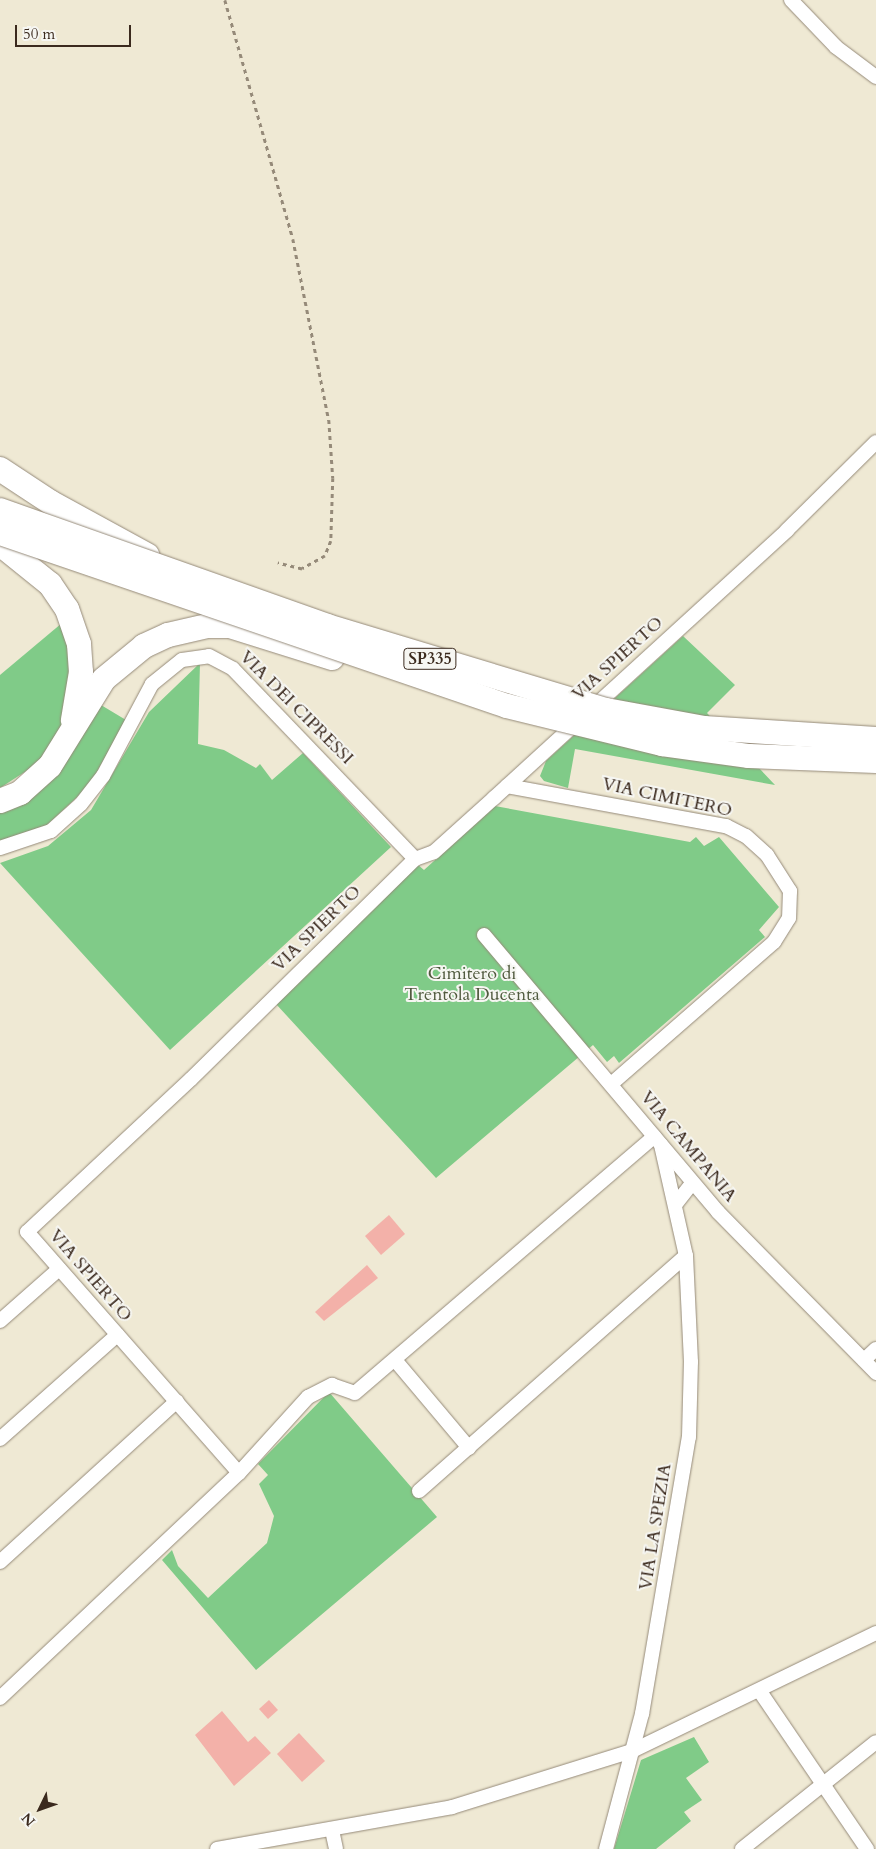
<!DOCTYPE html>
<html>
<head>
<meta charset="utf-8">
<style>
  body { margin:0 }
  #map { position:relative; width:876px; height:1849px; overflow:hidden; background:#efe9d4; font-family:Cardo,serif }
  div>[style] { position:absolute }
  .green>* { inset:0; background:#80cb88 }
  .building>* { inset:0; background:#f3b1a9 }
  .path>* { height:2.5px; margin-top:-1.25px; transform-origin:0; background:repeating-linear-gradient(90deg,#958a79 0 4px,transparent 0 8px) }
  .roads { filter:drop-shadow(0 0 1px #958a79) drop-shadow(0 0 1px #958a79) }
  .minor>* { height:14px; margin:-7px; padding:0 7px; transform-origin:7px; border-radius:7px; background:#fff }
  .trunk>* { height:24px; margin:-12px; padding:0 12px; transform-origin:12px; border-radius:12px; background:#fff }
  .bridges { filter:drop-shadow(0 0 1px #958a79) drop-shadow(0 0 1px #958a79) }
  .trunk-bridge>* { height:24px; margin:-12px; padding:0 12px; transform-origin:12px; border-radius:12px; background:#fff }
  span { translate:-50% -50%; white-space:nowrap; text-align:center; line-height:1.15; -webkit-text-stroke:4px #f6f6f2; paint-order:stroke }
  .shield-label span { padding:1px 4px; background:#f6f6f2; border:1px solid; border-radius:4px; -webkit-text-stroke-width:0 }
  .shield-label { font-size:16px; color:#3b2a1e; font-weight:700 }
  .street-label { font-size:18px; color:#3b2a1e }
  .park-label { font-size:18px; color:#505a3e }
  .north { position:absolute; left:15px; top:1784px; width:50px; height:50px; -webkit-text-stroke:4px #f6f6f2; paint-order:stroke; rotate:228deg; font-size:14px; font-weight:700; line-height:20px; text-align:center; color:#3b2a1e }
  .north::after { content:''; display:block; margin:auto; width:18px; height:22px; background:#3b2a1e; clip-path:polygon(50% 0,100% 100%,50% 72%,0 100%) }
  .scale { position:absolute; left:15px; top:25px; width:116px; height:22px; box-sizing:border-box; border:2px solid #3b2a1e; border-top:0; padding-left:6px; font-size:15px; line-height:18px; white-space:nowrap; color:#3b2a1e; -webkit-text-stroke:4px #f6f6f2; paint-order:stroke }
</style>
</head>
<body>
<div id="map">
  <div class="green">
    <i style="clip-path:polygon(62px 623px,74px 675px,72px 699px,56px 740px,37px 764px,0 788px,0 675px)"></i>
    <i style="clip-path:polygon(683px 636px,735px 685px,707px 713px,775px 785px,575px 749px,568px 788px,544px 781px,540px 776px,546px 761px)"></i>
    <i style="clip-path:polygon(200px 663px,198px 744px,224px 750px,256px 768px,260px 764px,272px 780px,303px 753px,391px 847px,170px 1050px,0 863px,48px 846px,91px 810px,149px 712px)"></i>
    <i style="clip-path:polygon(96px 702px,126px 720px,89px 786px,46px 826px,0 844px,0 812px,51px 781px,69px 758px)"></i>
    <i style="clip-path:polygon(495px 806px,690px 842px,696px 837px,704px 846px,719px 837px,779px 907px,759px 930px,765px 937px,619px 1063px,614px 1056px,607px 1062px,593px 1045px,436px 1178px,276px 1004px,417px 864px,424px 870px)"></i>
    <i style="clip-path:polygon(329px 1392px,437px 1517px,256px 1670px,162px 1560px,172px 1550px,178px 1566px,208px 1598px,267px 1543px,274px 1516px,259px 1484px,268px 1475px,258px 1464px)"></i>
    <i style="clip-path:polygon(694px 1737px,709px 1762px,686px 1778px,702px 1800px,684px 1812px,691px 1821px,656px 1849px,614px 1849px,641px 1760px)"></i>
  </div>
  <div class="building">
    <i style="clip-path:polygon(389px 1215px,405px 1234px,381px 1255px,365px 1236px)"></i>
    <i style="clip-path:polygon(367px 1265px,378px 1278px,324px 1321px,315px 1312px)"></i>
    <i style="clip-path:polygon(269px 1700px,278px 1710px,268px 1719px,259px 1709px)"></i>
    <i style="clip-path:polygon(222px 1711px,248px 1742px,255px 1736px,271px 1753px,234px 1786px,195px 1735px)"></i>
    <i style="clip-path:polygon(299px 1733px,325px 1761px,302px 1782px,277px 1754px)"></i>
  </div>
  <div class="path">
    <i style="left:225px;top:0;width:248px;rotate:74.1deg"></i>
    <i style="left:293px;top:239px;width:185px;rotate:78.8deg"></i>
    <i style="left:329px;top:420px;width:58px;rotate:86.1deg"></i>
    <i style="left:333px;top:478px;width:63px;rotate:91.8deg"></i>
    <i style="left:331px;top:541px;width:16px;rotate:112deg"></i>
    <i style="left:325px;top:556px;width:26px;rotate:151deg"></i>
    <i style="left:302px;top:569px;width:25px;rotate:-166deg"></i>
  </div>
  <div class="roads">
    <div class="minor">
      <i style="left:791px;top:0;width:65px;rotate:46.2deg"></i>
      <i style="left:836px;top:47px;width:50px;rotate:36.9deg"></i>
      <i style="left:507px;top:786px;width:223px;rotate:10.4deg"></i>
      <i style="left:726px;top:826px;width:22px;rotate:27deg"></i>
      <i style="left:746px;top:836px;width:28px;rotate:42deg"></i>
      <i style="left:767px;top:855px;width:43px;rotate:57.4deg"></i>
      <i style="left:790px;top:891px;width:27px;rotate:92deg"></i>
      <i style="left:789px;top:918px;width:28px;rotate:122deg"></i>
      <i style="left:774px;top:942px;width:216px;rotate:138.9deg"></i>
      <i style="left:0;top:848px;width:54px;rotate:-18.4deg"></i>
      <i style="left:51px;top:831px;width:40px;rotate:-42deg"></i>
      <i style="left:81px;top:804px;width:36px;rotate:-52deg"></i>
      <i style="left:103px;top:776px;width:104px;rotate:-62deg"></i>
      <i style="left:152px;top:684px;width:38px;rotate:-39deg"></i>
      <i style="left:182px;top:660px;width:27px;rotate:-8deg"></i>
      <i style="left:209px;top:656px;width:27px;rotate:28deg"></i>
      <i style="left:233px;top:669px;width:263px;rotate:46.2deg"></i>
      <i style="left:484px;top:935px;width:363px;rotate:49.8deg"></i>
      <i style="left:718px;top:1212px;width:226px;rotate:45.5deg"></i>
      <i style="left:675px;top:1205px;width:28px;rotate:-52deg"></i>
      <i style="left:0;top:1321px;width:79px;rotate:-41.4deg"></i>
      <i style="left:395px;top:1360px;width:115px;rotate:49.9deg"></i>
      <i style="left:864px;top:1360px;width:16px;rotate:-43deg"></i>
      <i style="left:0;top:1439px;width:157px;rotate:-41.6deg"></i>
      <i style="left:239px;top:1473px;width:321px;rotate:-131.3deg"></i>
      <i style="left:27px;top:1232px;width:224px;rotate:-43deg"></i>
      <i style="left:191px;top:1079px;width:314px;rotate:-44.5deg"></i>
      <i style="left:415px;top:859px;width:20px;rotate:-20deg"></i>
      <i style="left:434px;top:852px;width:81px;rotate:-42deg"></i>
      <i style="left:494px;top:798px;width:397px;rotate:-42.4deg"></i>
      <i style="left:787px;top:530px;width:125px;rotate:-44.7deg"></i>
      <i style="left:419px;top:1491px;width:356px;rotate:-41.4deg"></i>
      <i style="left:0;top:1562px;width:239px;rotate:-42.3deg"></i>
      <i style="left:761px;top:1693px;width:189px;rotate:55.8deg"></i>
      <i style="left:0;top:1698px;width:328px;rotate:-43.3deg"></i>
      <i style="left:239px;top:1473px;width:103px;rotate:-47.8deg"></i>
      <i style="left:308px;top:1397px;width:27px;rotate:-27deg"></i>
      <i style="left:332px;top:1385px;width:24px;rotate:19deg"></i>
      <i style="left:355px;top:1393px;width:394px;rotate:-40.6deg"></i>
      <i style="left:332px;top:1830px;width:19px;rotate:78deg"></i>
      <i style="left:217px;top:1849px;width:239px;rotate:-10.1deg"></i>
      <i style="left:452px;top:1807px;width:189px;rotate:-17.3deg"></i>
      <i style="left:632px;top:1751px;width:271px;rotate:-25.8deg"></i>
      <i style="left:606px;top:1849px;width:140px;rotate:-75.1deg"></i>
      <i style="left:642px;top:1714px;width:281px;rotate:-80.4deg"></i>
      <i style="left:689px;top:1437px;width:75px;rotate:-88.5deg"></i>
      <i style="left:691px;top:1362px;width:106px;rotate:-92.7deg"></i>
      <i style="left:686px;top:1256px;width:114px;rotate:-102.7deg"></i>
      <i style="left:742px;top:1849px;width:171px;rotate:-38.6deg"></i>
    </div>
    <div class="trunk">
      <i style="left:0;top:469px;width:60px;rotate:33.4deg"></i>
      <i style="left:50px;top:502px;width:111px;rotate:28.7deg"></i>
      <i style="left:0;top:544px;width:64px;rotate:38.7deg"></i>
      <i style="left:50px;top:584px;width:30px;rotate:56deg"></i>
      <i style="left:67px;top:609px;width:37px;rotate:71deg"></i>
      <i style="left:79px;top:644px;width:28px;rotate:86deg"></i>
      <i style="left:81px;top:672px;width:49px;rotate:99.5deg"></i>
      <i style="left:0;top:801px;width:22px;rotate:-22deg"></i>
      <i style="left:20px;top:793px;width:40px;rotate:-42deg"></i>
      <i style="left:50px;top:766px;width:102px;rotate:-58.2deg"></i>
      <i style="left:104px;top:679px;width:52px;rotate:-39.5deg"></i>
      <i style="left:144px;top:646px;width:26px;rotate:-25deg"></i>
      <i style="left:168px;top:635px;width:39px;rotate:-13deg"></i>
      <i style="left:206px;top:626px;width:24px"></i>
      <i style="left:230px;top:626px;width:107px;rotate:17.4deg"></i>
    </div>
  </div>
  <div class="bridges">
    <div class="trunk-bridge">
      <i style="left:0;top:510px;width:347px;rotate:19.5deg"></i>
      <i style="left:327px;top:626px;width:291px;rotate:16.8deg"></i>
      <i style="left:606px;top:710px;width:100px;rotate:10.4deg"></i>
      <i style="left:704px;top:728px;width:172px;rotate:3.7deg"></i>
      <i style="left:0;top:533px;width:536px;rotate:18.84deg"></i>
      <i style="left:507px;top:706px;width:160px;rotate:13.8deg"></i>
      <i style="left:662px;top:744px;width:88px;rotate:7.9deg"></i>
      <i style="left:749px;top:756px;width:127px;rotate:2.3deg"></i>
    </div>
  </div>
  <div class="shield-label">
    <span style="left:430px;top:659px">SP335</span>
  </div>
  <div class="street-label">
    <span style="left:618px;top:659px;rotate:-42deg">VIA SPIERTO</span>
    <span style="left:296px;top:708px;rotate:45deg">VIA DEI CIPRESSI</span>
    <span style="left:667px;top:798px;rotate:12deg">VIA CIMITERO</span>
    <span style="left:317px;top:929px;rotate:-44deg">VIA SPIERTO</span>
    <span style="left:688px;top:1147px;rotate:50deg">VIA CAMPANIA</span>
    <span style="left:90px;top:1276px;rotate:49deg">VIA SPIERTO</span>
    <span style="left:656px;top:1527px;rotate:-81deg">VIA LA SPEZIA</span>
  </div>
  <div class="park-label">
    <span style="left:472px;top:985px">Cimitero di<br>Trentola Ducenta</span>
  </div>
  <div class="north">N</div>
  <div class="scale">50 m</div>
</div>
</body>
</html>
